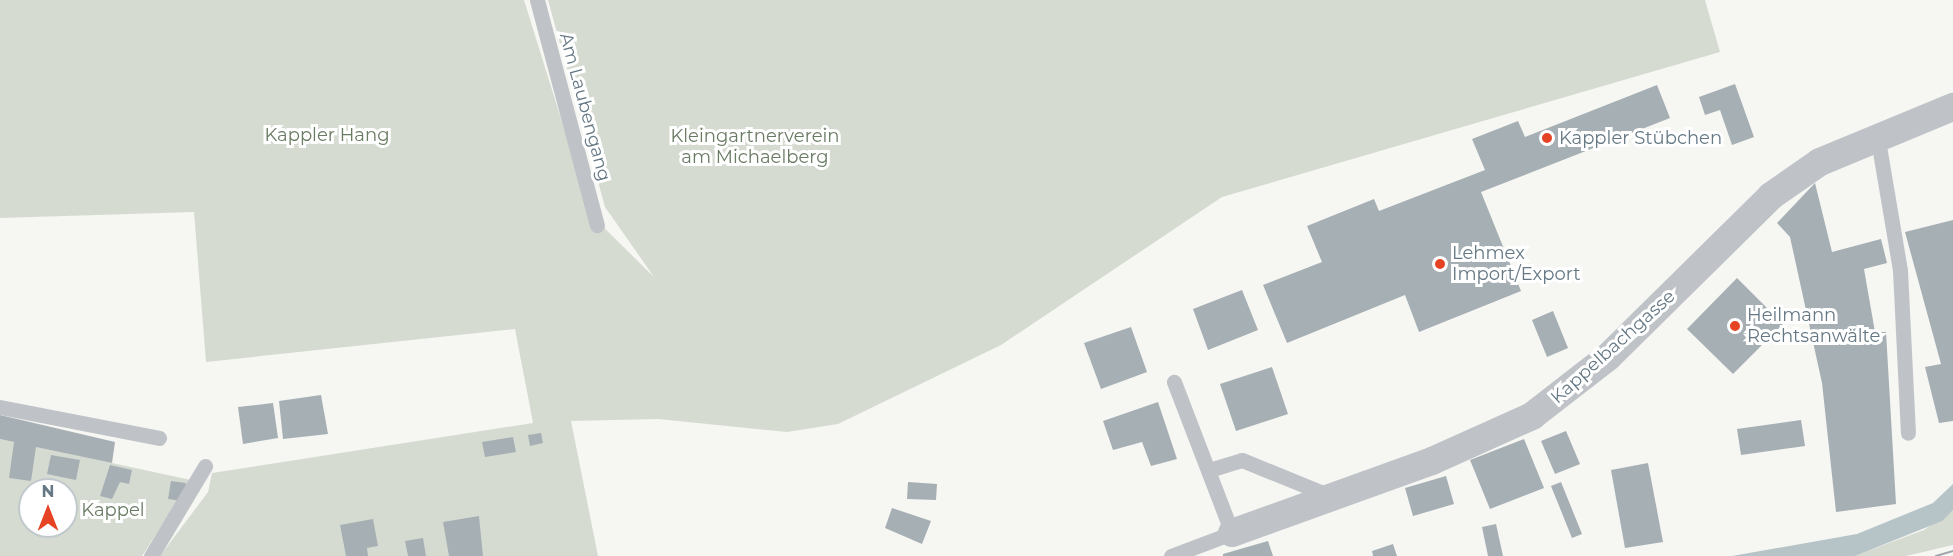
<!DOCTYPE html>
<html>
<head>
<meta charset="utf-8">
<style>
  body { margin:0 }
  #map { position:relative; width:1953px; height:556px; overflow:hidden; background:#f6f6f3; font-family:Montserrat,sans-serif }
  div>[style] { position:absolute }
  .green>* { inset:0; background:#d6dbd2 }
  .water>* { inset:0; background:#b6c4c7 }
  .building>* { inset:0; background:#a6afb4 }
  .service>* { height:15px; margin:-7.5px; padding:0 7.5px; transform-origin:7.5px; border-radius:7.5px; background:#bfc3c7 }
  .minor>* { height:28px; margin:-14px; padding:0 14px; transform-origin:14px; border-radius:14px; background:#bfc3c7 }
  .tram>* { height:1.5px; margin:-0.75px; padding:0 0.75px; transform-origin:0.75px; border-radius:0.75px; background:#a0a7ac }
  .dots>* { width:16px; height:16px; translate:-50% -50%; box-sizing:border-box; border:3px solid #fff; border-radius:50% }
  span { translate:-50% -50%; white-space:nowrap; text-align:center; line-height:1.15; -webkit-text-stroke:6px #fff; paint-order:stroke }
  .street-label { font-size:18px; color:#657884 }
  .park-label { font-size:18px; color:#6a7b64 }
  .poi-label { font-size:18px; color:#657884 }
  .left { translate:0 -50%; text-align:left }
  .north { position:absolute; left:18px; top:478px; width:60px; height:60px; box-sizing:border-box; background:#fff; border:2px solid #c1c9ce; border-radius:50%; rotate:0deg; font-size:16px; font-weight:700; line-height:24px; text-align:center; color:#657884 }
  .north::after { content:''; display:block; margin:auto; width:21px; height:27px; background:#e54323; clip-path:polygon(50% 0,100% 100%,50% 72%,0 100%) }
</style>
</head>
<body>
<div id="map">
  <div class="green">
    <i style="clip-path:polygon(0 0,524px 0,591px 215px,654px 277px,605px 207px,548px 0,1705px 0,1720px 52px,1222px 197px,1001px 345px,838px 424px,787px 432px,658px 419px,571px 421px,598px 556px,160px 556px,208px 492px,212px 473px,533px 423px,515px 329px,206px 362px,194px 212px,0 218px)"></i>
    <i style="clip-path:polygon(evenodd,0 439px,191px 480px,142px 556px,0 556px,0 439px,30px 490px,66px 490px,66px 526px,30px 526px,30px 490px)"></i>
    <i style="clip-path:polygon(1953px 510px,1953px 545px,1906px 556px,1854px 556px,1924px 530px)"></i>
  </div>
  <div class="water">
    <i style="clip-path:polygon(1953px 484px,1953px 510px,1942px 521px,1855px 556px,1732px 556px,1857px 534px,1933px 503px)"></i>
  </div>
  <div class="building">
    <i style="clip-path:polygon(1735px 84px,1754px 137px,1732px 145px,1720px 110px,1705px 115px,1699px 97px)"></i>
    <i style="clip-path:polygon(1657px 85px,1670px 118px,1481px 192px,1521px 291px,1419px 332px,1405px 295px,1287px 343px,1263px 285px,1322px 262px,1307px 226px,1374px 199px,1379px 211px,1485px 170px,1472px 139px,1518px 121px,1525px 137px)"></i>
    <i style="clip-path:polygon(1815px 183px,1832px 252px,1881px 239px,1887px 263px,1864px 269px,1875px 332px,1886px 332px,1896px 504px,1836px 512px,1822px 383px,1790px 237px,1777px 223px)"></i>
    <i style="clip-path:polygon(1953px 220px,1953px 421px,1939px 423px,1925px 367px,1941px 364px,1905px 232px)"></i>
    <i style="clip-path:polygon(1737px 278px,1783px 324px,1733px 374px,1687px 329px)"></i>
    <i style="clip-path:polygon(1242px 290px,1258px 330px,1208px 350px,1193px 309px)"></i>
    <i style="clip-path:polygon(1553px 311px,1568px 348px,1547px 357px,1532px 320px)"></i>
    <i style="clip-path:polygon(1131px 327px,1147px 372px,1101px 389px,1084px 343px)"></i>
    <i style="clip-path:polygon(1272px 367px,1288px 414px,1236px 431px,1220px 384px)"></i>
    <i style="clip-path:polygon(321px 395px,328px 434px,283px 439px,279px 401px)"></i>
    <i style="clip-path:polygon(1158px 402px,1177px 459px,1151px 466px,1142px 442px,1113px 450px,1103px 421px)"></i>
    <i style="clip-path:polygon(273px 403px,278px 438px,243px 444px,238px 407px)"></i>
    <i style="clip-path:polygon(0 415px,115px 442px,112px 463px,36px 447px,31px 481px,9px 478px,14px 442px,0 439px)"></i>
    <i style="clip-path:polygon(1801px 420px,1805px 446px,1741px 455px,1737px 429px)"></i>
    <i style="clip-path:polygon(1566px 431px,1580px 464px,1555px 474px,1541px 441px)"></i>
    <i style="clip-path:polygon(541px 433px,543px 443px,530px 446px,528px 435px)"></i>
    <i style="clip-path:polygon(513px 437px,516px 452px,485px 457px,482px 442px)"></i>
    <i style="clip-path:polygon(1524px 439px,1544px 488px,1490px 509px,1470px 460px)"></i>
    <i style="clip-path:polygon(51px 455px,80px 460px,76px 480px,47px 474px)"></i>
    <i style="clip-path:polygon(1648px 463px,1663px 542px,1625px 548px,1611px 470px)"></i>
    <i style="clip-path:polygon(110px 465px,132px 470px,129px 484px,120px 482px,112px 499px,100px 496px)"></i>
    <i style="clip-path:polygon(1446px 476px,1454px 504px,1413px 516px,1405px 488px)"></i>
    <i style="clip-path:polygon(171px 481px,186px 483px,183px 501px,168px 499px)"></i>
    <i style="clip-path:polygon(908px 482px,937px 484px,936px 500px,907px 499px)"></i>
    <i style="clip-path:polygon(1561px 482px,1582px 534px,1572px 538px,1551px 486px)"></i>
    <i style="clip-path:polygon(892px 508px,931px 521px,922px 544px,885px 528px)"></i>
    <i style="clip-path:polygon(479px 516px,483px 556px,449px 556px,443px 522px)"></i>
    <i style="clip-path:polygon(373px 519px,378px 546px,367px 548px,368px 556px,346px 556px,340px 525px)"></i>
    <i style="clip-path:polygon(1496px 524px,1503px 556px,1488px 556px,1482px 527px)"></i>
    <i style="clip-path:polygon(423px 538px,426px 556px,408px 556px,405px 541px)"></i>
    <i style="clip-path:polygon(1268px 541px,1273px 556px,1223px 556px,1223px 554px)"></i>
    <i style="clip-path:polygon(1393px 544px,1397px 556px,1373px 556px,1372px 551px)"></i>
  </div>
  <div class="service">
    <i style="left:537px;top:0;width:233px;rotate:75.1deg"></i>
    <i style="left:1878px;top:140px;width:132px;rotate:80.4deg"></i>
    <i style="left:1900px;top:270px;width:163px;rotate:87.2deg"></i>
    <i style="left:0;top:407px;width:162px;rotate:11deg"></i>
    <i style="left:1209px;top:470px;width:34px;rotate:-17deg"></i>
    <i style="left:1242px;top:460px;width:95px;rotate:22.2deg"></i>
    <i style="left:151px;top:556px;width:105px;rotate:-59deg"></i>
    <i style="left:1171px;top:556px;width:65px;rotate:-20.7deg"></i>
    <i style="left:1232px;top:533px;width:162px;rotate:-111deg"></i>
  </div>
  <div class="minor">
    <i style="left:1232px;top:533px;width:213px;rotate:-19.8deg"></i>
    <i style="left:1432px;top:461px;width:110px;rotate:-24.2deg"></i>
    <i style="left:1532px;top:416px;width:96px;rotate:-37.8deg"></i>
    <i style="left:1608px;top:357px;width:229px;rotate:-44.6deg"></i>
    <i style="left:1771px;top:196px;width:60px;rotate:-34.8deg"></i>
    <i style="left:1820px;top:162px;width:144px;rotate:-22.5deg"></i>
  </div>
  <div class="tram">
    <i style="left:1936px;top:556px;width:18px;rotate:-16deg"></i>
  </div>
  <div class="dots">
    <i style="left:1547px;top:138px;background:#e54323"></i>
    <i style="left:1440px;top:264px;background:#e54323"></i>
    <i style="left:1735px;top:326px;background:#e54323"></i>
  </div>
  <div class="street-label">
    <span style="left:585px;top:107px;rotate:75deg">Am Laubengang</span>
    <span style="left:1613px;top:347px;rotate:-42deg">Kappelbachgasse</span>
  </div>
  <div class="park-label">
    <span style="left:327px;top:135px">Kappler Hang</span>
    <span style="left:755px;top:147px">Kleingartnerverein<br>am Michaelberg</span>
    <span style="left:113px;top:510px">Kappel</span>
  </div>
  <div class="poi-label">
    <span class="left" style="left:1559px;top:138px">Kappler Stübchen</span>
    <span class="left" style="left:1452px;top:264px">Lehmex<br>Import/Export</span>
    <span class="left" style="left:1747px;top:326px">Heilmann<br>Rechtsanwälte</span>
  </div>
  <div class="north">N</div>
</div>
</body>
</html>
